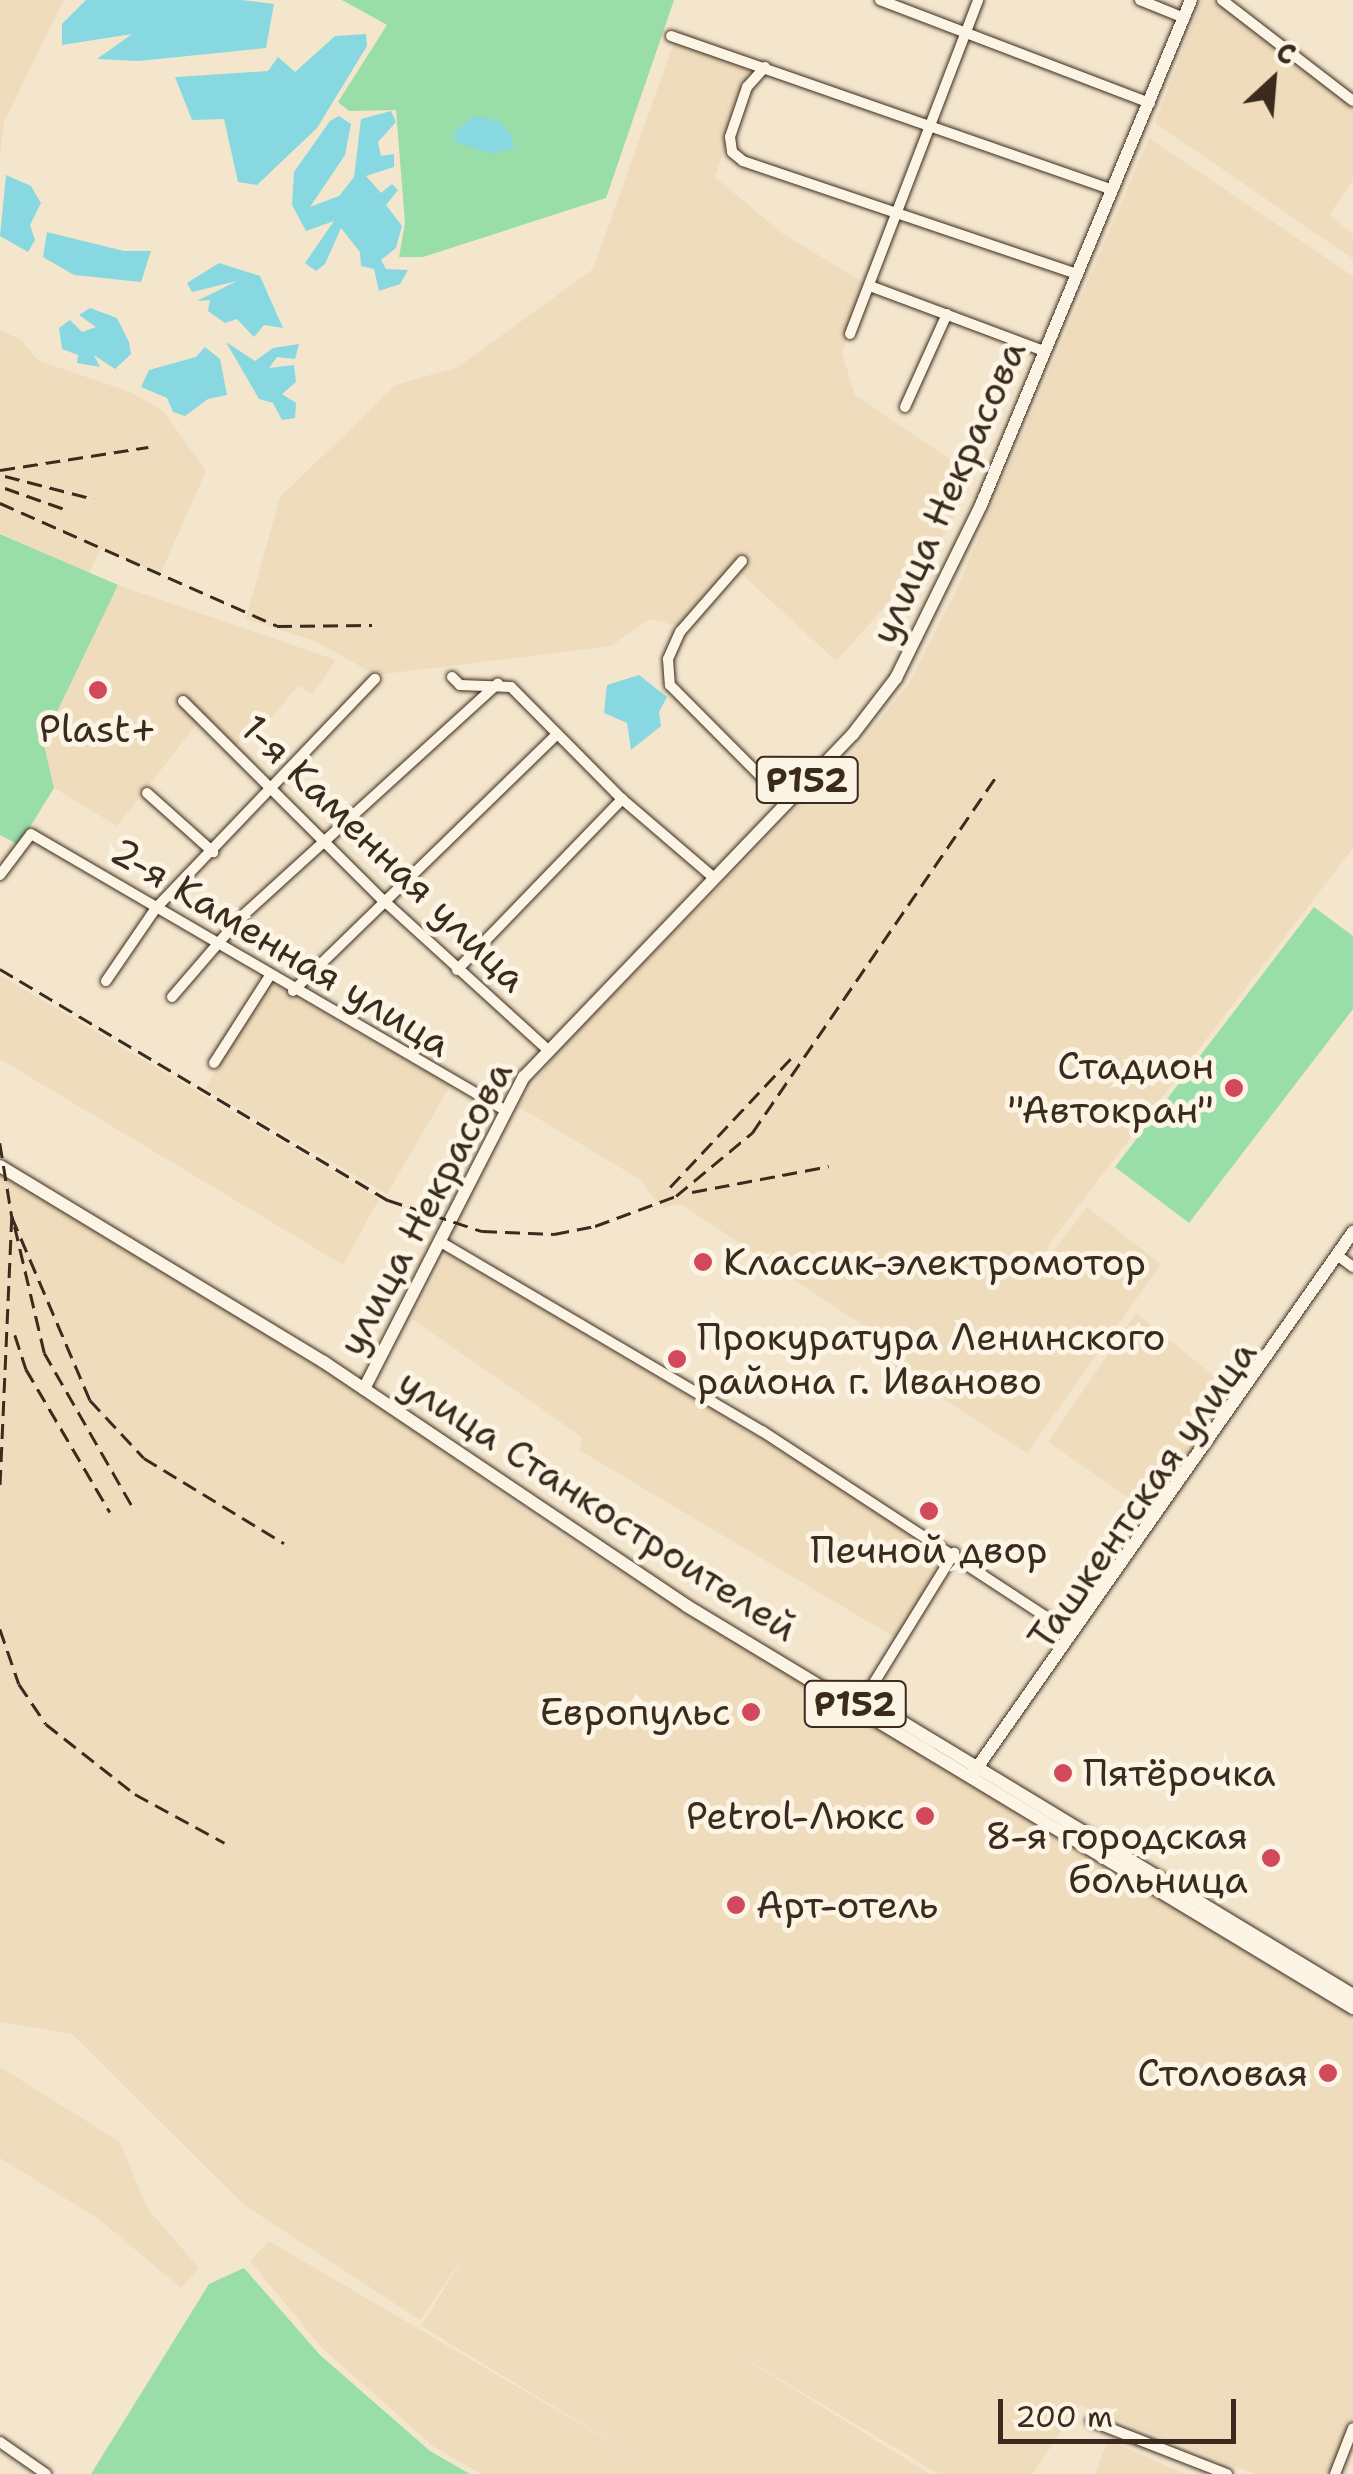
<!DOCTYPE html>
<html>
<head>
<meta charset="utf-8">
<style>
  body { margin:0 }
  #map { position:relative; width:1353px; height:2474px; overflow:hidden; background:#f4e6cd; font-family:"Shantell Sans",sans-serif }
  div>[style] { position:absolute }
  .built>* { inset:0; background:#efdcbc }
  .green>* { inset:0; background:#99dda9 }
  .water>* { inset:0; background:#87d8e0 }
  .roads { filter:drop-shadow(0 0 2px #3b2a1e) drop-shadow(0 0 2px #3b2a1e) }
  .minor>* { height:10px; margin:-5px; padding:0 5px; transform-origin:5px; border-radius:5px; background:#fcf5e5 }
  .major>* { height:12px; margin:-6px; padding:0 6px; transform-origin:6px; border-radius:6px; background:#fcf5e5 }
  .rail>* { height:2.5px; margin-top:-1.25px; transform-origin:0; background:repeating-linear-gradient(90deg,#3b2a1e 0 15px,transparent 0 23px) }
  .dots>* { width:28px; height:28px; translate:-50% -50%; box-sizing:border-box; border:5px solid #fcf5e5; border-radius:50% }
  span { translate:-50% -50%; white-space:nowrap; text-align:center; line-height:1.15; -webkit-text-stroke:10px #fcf5e5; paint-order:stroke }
  .shield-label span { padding:2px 8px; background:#fcf5e5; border:2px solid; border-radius:8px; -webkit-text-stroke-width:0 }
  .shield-label { font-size:35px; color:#3b2a1e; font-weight:700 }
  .street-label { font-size:38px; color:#3b2a1e }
  .poi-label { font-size:38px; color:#3b2a1e }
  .right { translate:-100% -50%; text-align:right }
  .left { translate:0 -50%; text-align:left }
  .north { position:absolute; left:1223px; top:30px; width:100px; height:100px; -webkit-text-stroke:8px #fcf5e5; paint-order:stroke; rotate:26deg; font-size:28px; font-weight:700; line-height:40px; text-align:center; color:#3b2a1e }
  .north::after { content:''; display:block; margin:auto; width:35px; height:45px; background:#3b2a1e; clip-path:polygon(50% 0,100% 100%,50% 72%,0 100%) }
  .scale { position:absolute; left:998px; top:2399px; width:238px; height:45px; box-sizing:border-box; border:5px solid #3b2a1e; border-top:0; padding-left:12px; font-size:30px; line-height:35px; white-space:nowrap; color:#3b2a1e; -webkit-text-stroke:8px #fcf5e5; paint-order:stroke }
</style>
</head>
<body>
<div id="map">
  <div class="built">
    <i style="clip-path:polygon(0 0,64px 0,4px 122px,0 156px)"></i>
    <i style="clip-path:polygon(1202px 0,1218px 0,1353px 107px,1353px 181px,1329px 215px,1353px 234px,1353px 259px,1155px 123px)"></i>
    <i style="clip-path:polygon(675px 40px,751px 65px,715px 177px,782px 233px,867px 285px,842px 353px,855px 395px,961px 467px,968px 492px,932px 555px,836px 661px,734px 567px,679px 626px,649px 619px,611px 646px,376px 675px,315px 641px,246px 619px,280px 497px,396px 385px,458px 367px,593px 269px)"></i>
    <i style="clip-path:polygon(1149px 138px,1353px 276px,1353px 848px,1047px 1247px,1049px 1257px,1087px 1207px,1161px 1264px,1027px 1453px,879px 1357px,888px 1342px,681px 1204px,662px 1208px,639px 1179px,519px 1107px,555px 1054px,861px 743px,908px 685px,956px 591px)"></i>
    <i style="clip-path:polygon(0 330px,21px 340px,39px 361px,131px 392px,163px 411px,206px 471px,160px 575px,101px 548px,89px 573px,0 533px)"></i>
    <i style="clip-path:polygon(118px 585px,336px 660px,313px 694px,298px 686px,264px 727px,234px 746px,203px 716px,117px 826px,54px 788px,43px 741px)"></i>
    <i style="clip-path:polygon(0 975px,379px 1199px,343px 1265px,0 1059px)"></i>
    <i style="clip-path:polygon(268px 981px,450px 1086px,387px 1194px,205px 1089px)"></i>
    <i style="clip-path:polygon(0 1172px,341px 1378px,551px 1529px,1353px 2016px,1353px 2431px,1334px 2474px,1255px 2474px,1080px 2405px,1032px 2474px,939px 2474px,723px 2345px,930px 2474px,481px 2474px,434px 2447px,321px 2347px,250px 2261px,269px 2241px,644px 2461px,421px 2326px,467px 2252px,420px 2320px,244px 2205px,72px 2034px,0 2022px)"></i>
    <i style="clip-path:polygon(447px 1253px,959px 1557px,904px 1643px,579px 1450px,582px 1437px,412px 1319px)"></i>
    <i style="clip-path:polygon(1136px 1313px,1239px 1396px,1155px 1516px,1048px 1442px)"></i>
    <i style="clip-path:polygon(0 2067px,120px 2142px,147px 2208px,199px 2268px,181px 2288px,100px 2220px,0 2158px)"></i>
    <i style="clip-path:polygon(1108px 2440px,1185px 2474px,1095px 2474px)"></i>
  </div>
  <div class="green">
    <i style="clip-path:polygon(342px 0,674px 0,606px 198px,423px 257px,399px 257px,405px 223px,396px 110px,349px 111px,338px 102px,387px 25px)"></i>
    <i style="clip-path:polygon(0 534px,118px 585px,43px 741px,54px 788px,19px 845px,0 835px)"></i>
    <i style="clip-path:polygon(1314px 907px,1353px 936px,1353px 1009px,1189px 1223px,1115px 1167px)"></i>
    <i style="clip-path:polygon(244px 2268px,320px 2355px,430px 2451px,470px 2474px,91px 2474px,209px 2284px)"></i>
  </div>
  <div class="water">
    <i style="clip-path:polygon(86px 0,241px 0,274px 4px,266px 48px,139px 61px,97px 59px,132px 34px,62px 45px,62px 24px)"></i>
    <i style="clip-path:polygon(366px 34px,367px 46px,317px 128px,257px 185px,238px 182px,224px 119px,192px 120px,175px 77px,268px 71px,278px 57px,295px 72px,335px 36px)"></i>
    <i style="clip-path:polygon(391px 111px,396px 122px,378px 142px,381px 156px,394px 154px,394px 167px,366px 176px,381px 193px,392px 184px,398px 190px,386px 205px,402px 226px,396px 248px,381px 260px,386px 269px,408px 270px,400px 284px,379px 291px,374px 269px,361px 266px,360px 252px,341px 228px,325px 264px,316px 271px,305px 263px,334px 221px,306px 231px,292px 205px,294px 172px,330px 121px,339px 116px,351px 124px,345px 155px,310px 207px,339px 196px,354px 177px,361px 119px)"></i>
    <i style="clip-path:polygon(474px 116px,498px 120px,511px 134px,514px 148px,491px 154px,454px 141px,456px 131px)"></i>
    <i style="clip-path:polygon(6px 175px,31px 186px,41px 203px,30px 225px,35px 240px,28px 252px,0 236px)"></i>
    <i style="clip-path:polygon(47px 232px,124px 251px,151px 251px,141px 282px,74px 275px,43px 257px)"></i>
    <i style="clip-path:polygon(219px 263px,260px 276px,283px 328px,264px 325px,254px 337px,237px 319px,225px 323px,208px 311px,210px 300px,197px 301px,237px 281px,192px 292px,187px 283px)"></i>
    <i style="clip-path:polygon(90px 308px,117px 318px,129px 342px,131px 354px,115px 369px,94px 355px,100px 367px,77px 363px,78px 355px,62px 349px,59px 328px,70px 320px,82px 332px,96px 327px,79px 315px)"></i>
    <i style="clip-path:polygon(226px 342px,255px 361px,273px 348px,299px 344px,295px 359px,277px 357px,269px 368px,294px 365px,296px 382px,282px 394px,296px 403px,295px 418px,282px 420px,273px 403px,259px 399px)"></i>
    <i style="clip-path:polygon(205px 347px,220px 359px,227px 395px,208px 399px,185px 416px,173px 412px,167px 398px,141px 387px,149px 370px,196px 357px)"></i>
    <i style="clip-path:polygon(639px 675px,667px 697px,659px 712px,661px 726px,631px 750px,627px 723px,604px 713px,607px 685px)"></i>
  </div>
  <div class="roads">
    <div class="minor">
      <i style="left:880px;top:0;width:289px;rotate:20.9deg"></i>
      <i style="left:1140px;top:0;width:48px;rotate:22.2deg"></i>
      <i style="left:1222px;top:0;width:165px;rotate:37.6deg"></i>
      <i style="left:671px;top:36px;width:468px;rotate:19.2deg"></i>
      <i style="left:765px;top:67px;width:27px;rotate:132deg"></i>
      <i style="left:747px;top:87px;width:53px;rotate:108.8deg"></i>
      <i style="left:730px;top:137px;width:15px;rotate:82deg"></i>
      <i style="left:732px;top:152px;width:14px;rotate:39deg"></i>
      <i style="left:743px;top:161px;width:353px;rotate:18.7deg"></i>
      <i style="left:870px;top:286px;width:186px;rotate:20.5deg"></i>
      <i style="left:850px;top:334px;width:358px;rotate:-69deg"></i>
      <i style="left:905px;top:407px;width:102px;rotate:-65.7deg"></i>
      <i style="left:742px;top:561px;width:94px;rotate:131.1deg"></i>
      <i style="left:680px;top:632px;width:30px;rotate:114deg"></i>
      <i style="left:668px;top:659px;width:26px;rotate:86deg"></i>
      <i style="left:670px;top:685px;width:165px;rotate:45.2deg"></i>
      <i style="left:452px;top:677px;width:11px;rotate:45deg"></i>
      <i style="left:460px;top:685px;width:51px;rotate:2.2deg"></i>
      <i style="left:511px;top:687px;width:158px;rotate:45.3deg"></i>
      <i style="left:622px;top:799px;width:120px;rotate:40.6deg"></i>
      <i style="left:183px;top:701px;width:281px;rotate:44.9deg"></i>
      <i style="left:382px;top:899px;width:222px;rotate:42.3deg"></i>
      <i style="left:147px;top:793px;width:89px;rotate:41.8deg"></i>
      <i style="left:0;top:875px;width:51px;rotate:-52.9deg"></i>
      <i style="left:31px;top:834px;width:546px;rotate:30.23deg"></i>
      <i style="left:457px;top:970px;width:238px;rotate:-46deg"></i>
      <i style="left:106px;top:981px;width:88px;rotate:-55.6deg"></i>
      <i style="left:156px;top:908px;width:317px;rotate:-46.3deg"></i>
      <i style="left:293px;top:991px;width:368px;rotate:-44.2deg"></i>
      <i style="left:172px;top:997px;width:103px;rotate:-49.3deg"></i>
      <i style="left:239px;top:919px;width:350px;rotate:-42.3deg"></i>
      <i style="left:214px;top:1063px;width:102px;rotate:-57.4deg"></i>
      <i style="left:439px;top:1241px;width:375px;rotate:30.5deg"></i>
      <i style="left:762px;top:1431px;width:369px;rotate:33.2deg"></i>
      <i style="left:1337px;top:1255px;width:20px;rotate:37deg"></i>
      <i style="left:864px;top:1699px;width:172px;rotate:-58.3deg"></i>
      <i style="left:1091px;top:2421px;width:146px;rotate:21.3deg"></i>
      <i style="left:0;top:2442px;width:56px;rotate:34.8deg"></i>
      <i style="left:1335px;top:2474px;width:49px;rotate:-68.6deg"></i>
    </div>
    <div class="major">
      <i style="left:0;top:1166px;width:379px;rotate:31.2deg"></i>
      <i style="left:324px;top:1362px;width:437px;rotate:33.9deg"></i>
      <i style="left:687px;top:1606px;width:778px;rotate:31.12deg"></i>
      <i style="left:364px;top:1389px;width:351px;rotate:-62.9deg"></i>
      <i style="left:524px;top:1077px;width:475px;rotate:-46.2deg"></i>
      <i style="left:853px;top:734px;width:71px;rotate:-52.5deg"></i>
      <i style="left:896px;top:678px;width:193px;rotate:-63.8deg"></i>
      <i style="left:981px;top:505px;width:547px;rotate:-67.42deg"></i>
      <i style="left:856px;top:1694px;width:581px;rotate:31.2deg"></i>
      <i style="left:974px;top:1772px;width:660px;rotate:-54.94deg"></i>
    </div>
  </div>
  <div class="rail">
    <i style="left:0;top:470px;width:150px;rotate:-8.8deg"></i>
    <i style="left:5px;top:476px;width:92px;rotate:14.5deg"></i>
    <i style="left:5px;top:488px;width:66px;rotate:19.5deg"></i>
    <i style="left:0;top:503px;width:303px;rotate:23.9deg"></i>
    <i style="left:277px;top:626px;width:95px;rotate:-0.6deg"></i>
    <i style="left:0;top:969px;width:452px;rotate:30.8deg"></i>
    <i style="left:388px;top:1200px;width:99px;rotate:18.3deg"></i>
    <i style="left:482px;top:1231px;width:72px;rotate:2.4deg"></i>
    <i style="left:554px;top:1234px;width:42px;rotate:-11deg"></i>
    <i style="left:595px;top:1226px;width:86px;rotate:-20.3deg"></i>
    <i style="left:676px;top:1196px;width:99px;rotate:-39.7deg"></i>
    <i style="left:752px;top:1133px;width:432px;rotate:-55.6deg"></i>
    <i style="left:0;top:1143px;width:75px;rotate:80.8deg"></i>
    <i style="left:12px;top:1217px;width:272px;rotate:92.5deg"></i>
    <i style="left:670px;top:1187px;width:180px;rotate:-46.8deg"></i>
    <i style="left:692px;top:1192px;width:139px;rotate:-10.7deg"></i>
    <i style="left:15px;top:1335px;width:36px;rotate:72deg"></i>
    <i style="left:26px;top:1369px;width:166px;rotate:59.6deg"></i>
    <i style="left:131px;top:1505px;width:175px;rotate:-119.8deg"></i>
    <i style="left:44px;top:1353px;width:140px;rotate:-103.2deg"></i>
    <i style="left:12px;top:1217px;width:199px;rotate:66.9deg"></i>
    <i style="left:90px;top:1400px;width:79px;rotate:47deg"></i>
    <i style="left:144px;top:1458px;width:164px;rotate:31.3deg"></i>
    <i style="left:0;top:1629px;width:58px;rotate:70.9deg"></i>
    <i style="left:19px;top:1684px;width:48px;rotate:56deg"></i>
    <i style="left:46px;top:1724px;width:113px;rotate:38.2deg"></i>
    <i style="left:135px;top:1794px;width:102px;rotate:28.6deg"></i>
  </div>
  <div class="dots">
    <i style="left:98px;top:690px;background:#d1495b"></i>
    <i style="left:1234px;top:1088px;background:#d1495b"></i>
    <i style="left:703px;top:1262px;background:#d1495b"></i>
    <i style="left:677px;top:1359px;background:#d1495b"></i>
    <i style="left:929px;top:1511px;background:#d1495b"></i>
    <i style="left:751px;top:1712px;background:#d1495b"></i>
    <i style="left:1063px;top:1773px;background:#d1495b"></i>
    <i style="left:925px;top:1816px;background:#d1495b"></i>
    <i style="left:1271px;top:1858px;background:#d1495b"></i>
    <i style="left:736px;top:1905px;background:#d1495b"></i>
    <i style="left:1328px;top:2073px;background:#d1495b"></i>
  </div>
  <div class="shield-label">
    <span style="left:807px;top:780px">Р152</span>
    <span style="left:855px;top:1704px">Р152</span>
  </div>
  <div class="street-label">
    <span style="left:948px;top:492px;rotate:-66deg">улица Некрасова</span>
    <span style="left:384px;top:853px;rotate:44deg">1-я Каменная улица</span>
    <span style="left:281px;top:947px;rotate:31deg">2-я Каменная улица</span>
    <span style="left:425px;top:1208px;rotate:-62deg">улица Некрасова</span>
    <span style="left:1142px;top:1495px;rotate:-55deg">Ташкентская улица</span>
    <span style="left:598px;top:1505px;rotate:33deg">улица Станкостроителей</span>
  </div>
  <div class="poi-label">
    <span style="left:98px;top:729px">Plast+</span>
    <span class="right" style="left:1214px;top:1088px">Стадион<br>"Автокран"</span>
    <span class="left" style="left:723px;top:1262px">Классик-электромотор</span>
    <span class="left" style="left:697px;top:1359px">Прокуратура Ленинского<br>района г. Иваново</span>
    <span style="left:929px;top:1550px">Печной двор</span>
    <span class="right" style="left:731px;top:1712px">Европульс</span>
    <span class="left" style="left:1083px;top:1773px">Пятёрочка</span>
    <span class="right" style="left:905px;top:1816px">Petrol-Люкс</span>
    <span class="right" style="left:1248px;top:1858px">8-я городская<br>больница</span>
    <span class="left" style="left:756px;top:1905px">Арт-отель</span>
    <span class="right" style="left:1308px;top:2073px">Столовая</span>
  </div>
  <div class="north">С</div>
  <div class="scale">200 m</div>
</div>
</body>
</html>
